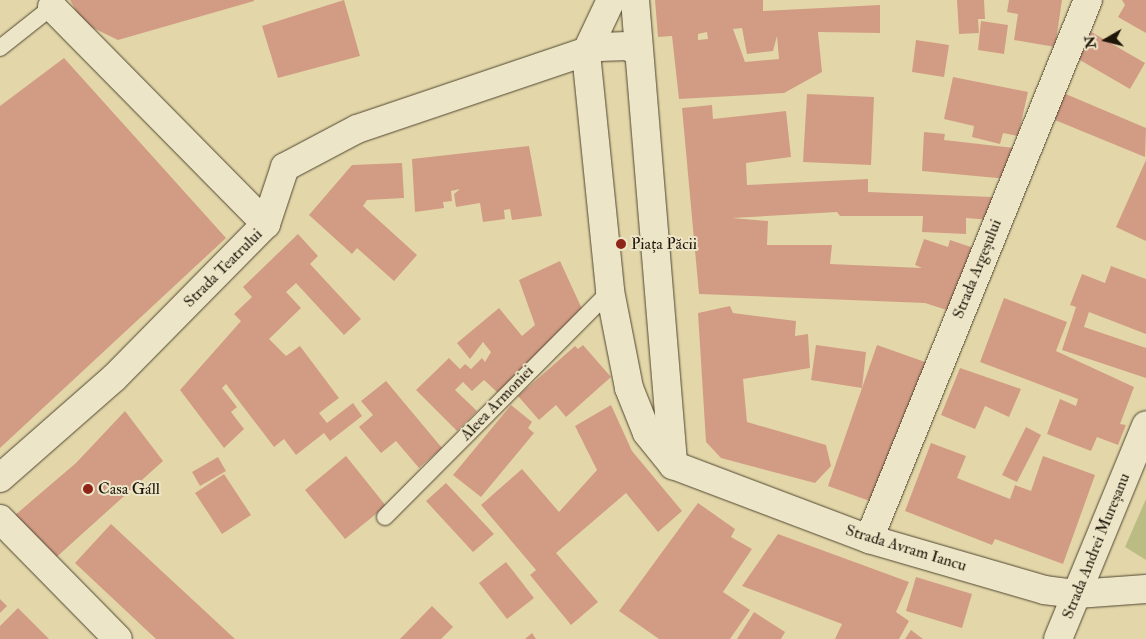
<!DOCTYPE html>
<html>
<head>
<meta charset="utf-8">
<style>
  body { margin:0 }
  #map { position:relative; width:1146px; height:639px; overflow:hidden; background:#e3d7a9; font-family:"IM FELL Double Pica",serif }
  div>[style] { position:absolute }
  .green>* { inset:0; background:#bbbc83 }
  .building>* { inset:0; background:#d29c84 }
  .roads { filter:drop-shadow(0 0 1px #504632) drop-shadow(0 0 1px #504632) }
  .service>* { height:16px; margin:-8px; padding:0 8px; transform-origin:8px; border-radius:8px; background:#ede5c7 }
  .minor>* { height:28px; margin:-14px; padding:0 14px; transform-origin:14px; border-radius:14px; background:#ede5c7 }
  .tertiary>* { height:28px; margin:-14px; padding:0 14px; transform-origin:14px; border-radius:14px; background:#ede5c7 }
  .secondary>* { height:28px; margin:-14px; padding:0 14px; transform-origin:14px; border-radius:14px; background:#ede5c7 }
  .dots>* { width:14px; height:14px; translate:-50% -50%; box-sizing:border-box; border:2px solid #ede5c7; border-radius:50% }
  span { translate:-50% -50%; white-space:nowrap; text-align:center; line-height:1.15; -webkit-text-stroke:4px #ede5c7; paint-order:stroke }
  .poi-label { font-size:16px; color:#1f160a }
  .left { translate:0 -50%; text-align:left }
  .street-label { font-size:16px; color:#1f160a }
  .north { position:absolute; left:1081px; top:15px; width:50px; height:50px; -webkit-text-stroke:4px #ede5c7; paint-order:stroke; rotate:262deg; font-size:14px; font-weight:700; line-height:20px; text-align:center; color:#1f160a }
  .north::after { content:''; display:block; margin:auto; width:18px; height:22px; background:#1f160a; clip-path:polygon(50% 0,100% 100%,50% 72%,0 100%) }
</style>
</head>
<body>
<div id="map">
  <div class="green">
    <i style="clip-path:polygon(1146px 499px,1146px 560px,1125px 547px)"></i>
  </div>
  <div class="building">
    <i style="clip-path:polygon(70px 0,254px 0,254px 1px,118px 40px,83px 23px)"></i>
    <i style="clip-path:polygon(344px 0,360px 56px,278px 78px,262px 26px)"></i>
    <i style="clip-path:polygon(evenodd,655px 0,763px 0,763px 11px,880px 5px,880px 33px,818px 32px,822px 72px,784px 93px,679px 99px,672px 36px,658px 37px,655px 0,742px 28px,747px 54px,773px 51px,777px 36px,779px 59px,745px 62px,733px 29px,742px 28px,655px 0,707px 32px,708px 39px,698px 40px,698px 34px,707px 32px)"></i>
    <i style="clip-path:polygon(957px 0,984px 0,985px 19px,978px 19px,979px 33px,959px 34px)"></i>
    <i style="clip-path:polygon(1009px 0,1062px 0,1055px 47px,1014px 40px,1018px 14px,1007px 12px)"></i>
    <i style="clip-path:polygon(1122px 0,1146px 0,1146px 33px,1118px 17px,1125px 5px)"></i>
    <i style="clip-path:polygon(981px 21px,1008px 25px,1004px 54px,978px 50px)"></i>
    <i style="clip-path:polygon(1088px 30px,1145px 63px,1130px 89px,1073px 56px)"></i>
    <i style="clip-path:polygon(916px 40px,949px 45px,944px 77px,912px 72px)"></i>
    <i style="clip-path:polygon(64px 58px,226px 238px,0 448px,0 106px)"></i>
    <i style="clip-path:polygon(953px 77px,1028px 92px,1018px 136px,1003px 133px,1000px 144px,972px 137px,974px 126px,944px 119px)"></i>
    <i style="clip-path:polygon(1061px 92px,1146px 128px,1145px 157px,1050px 118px)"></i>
    <i style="clip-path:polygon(807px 94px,874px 97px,871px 165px,803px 162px)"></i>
    <i style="clip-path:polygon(712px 105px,713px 119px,786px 111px,791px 157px,746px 163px,747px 185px,868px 179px,868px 192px,992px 197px,991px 220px,966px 218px,966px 234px,922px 232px,923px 216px,840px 216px,837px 212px,732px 218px,768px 221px,767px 245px,832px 245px,830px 264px,922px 268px,915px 265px,924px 239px,948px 247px,950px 240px,977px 249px,956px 313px,925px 303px,699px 294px,682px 108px)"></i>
    <i style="clip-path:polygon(924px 132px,945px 134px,944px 140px,1014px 148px,1008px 179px,922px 171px)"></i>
    <i style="clip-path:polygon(529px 146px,542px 216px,512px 220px,510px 209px,504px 210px,505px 219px,483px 222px,480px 203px,456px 207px,454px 194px,460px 189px,451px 191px,452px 201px,443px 202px,444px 208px,415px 212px,412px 159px)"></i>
    <i style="clip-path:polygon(1146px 160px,1146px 241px,1116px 227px)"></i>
    <i style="clip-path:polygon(402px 163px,404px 198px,367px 200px,363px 206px,417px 255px,394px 281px,357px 248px,352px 254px,309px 215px,352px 165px)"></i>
    <i style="clip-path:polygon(298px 234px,318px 256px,310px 264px,361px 319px,344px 335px,296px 283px,286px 292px,301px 308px,269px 339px,286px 356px,300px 346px,339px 398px,319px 413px,327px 423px,353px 403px,362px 416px,330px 441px,324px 433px,296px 455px,284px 439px,274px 447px,226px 384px,222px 388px,237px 407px,231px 412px,244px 429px,224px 448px,180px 390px,241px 321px,234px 314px,252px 297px,243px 287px)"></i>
    <i style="clip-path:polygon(560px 261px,582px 309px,498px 393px,484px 380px,472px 391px,463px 382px,455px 390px,477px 411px,457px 431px,416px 390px,449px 358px,460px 369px,465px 364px,471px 369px,482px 358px,485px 362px,491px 352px,483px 342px,470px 359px,457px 343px,499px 308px,522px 336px,535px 325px,519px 280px)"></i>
    <i style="clip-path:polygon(1111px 266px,1146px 279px,1146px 334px,1089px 312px,1084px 327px,1146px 348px,1146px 378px,1062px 350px,1076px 307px,1070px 305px,1082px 274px,1105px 283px)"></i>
    <i style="clip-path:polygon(1004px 298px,1067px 322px,1056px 351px,1134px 387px,1120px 424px,1126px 425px,1118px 445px,1097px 437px,1091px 451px,1047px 434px,1060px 399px,1076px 406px,1078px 399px,980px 362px)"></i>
    <i style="clip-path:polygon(730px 306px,733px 313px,796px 321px,795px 336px,808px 334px,810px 368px,743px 379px,747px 422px,826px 445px,831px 466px,815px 483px,721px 458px,706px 442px,698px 313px)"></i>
    <i style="clip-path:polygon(583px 345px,611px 377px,566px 417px,556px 405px,539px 420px,518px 396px,575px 346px,578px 349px)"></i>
    <i style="clip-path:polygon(816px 345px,866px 352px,862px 388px,811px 380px)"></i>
    <i style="clip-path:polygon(877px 345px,928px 363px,878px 504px,828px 486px)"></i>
    <i style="clip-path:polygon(960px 368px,1021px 389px,1009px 417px,985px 406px,975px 429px,941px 415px)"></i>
    <i style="clip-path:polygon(386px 381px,442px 448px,419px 468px,396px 441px,381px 453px,359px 427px,373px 415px,361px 401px)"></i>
    <i style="clip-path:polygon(511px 405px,532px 422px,528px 428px,534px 433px,481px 497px,453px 475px)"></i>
    <i style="clip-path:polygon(611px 405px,632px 451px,682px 511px,658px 532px,626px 493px,556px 553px,598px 602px,571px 625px,530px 575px,536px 570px,481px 505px,522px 469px,559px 512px,597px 470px,575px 426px)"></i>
    <i style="clip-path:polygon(125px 411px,163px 461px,51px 562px,14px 516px,76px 463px)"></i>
    <i style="clip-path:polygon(1026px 427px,1041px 435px,1017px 482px,1002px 475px)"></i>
    <i style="clip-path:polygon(931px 443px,966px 456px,957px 478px,1010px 499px,1015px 485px,1031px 491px,1043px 456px,1095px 475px,1063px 564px,995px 539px,992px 545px,905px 511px)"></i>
    <i style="clip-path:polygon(346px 456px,386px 506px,345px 539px,305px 490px)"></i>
    <i style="clip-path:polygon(218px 457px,226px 471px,200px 486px,192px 472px)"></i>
    <i style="clip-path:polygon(224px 474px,251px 515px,222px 534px,195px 493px)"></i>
    <i style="clip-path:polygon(446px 483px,494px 534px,473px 552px,426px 501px)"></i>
    <i style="clip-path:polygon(698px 503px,735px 529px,731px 537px,752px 549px,723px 592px,750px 610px,730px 639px,659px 639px,619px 611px)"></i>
    <i style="clip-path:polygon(111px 524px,235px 639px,156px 639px,75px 563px)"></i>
    <i style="clip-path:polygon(778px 534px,909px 582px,896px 612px,909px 621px,899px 639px,835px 639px,842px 624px,742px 586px)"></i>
    <i style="clip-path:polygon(506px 562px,534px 598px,507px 619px,479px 583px)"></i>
    <i style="clip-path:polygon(916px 577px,972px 594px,962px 628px,906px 611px)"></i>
    <i style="clip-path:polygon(0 599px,7px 606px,0 613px)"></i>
    <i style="clip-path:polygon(432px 606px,453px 627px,441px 639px,400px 639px)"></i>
    <i style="clip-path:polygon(18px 608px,49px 639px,0 639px,0 626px)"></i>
    <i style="clip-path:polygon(754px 612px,785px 632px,781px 639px,737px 639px)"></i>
    <i style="clip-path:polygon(911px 630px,923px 639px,905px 639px)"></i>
    <i style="clip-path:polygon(532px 633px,536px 639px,525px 639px)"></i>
  </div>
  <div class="roads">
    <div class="service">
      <i style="left:0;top:48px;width:66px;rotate:-38.3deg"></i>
      <i style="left:385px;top:517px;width:319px;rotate:-45.1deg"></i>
    </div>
    <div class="minor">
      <i style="left:611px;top:0;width:59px;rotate:115.3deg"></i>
      <i style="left:586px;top:53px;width:239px;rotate:84.2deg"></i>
      <i style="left:610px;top:291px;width:99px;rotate:78.9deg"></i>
      <i style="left:629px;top:388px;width:48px;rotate:68.2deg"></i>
      <i style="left:647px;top:433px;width:41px;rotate:50.9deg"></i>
      <i style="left:673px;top:465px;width:210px;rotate:20.7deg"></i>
      <i style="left:869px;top:539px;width:182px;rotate:16.2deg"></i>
      <i style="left:1044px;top:590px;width:33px;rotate:7deg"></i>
      <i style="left:1077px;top:594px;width:69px;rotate:-4.1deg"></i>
      <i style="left:635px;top:0;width:467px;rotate:85.3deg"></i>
      <i style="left:52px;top:7px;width:305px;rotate:45.4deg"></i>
      <i style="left:0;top:478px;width:152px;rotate:-41.3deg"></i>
      <i style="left:114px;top:378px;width:216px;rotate:-45.4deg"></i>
      <i style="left:266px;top:224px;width:60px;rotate:-71.6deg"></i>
      <i style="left:285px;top:167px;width:81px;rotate:-27.8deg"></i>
      <i style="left:357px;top:129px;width:256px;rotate:-18.7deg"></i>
      <i style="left:599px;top:47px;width:29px;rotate:-2deg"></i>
      <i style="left:628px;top:46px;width:13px;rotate:32deg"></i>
      <i style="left:869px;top:539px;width:582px;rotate:-67.89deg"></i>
    </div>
    <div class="tertiary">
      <i style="left:1058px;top:639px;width:231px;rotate:-67.6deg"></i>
    </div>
    <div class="secondary">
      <i style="left:0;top:519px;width:168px;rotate:45.5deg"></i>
    </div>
  </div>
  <div class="dots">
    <i style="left:621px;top:244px;background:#8f2418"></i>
    <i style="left:88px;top:489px;background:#8f2418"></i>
  </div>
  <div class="poi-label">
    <span class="left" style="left:631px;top:244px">Piața Păcii</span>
    <span class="left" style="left:98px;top:489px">Casa Gáll</span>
  </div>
  <div class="street-label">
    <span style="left:223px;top:268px;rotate:-45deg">Strada Teatrului</span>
    <span style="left:977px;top:269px;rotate:-68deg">Strada Argeșului</span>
    <span style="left:497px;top:403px;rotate:-46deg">Aleea Armoniei</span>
    <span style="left:1096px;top:546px;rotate:-68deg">Strada Andrei Mureșanu</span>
    <span style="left:906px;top:548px;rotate:17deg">Strada Avram Iancu</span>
  </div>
  <div class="north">N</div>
</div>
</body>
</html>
